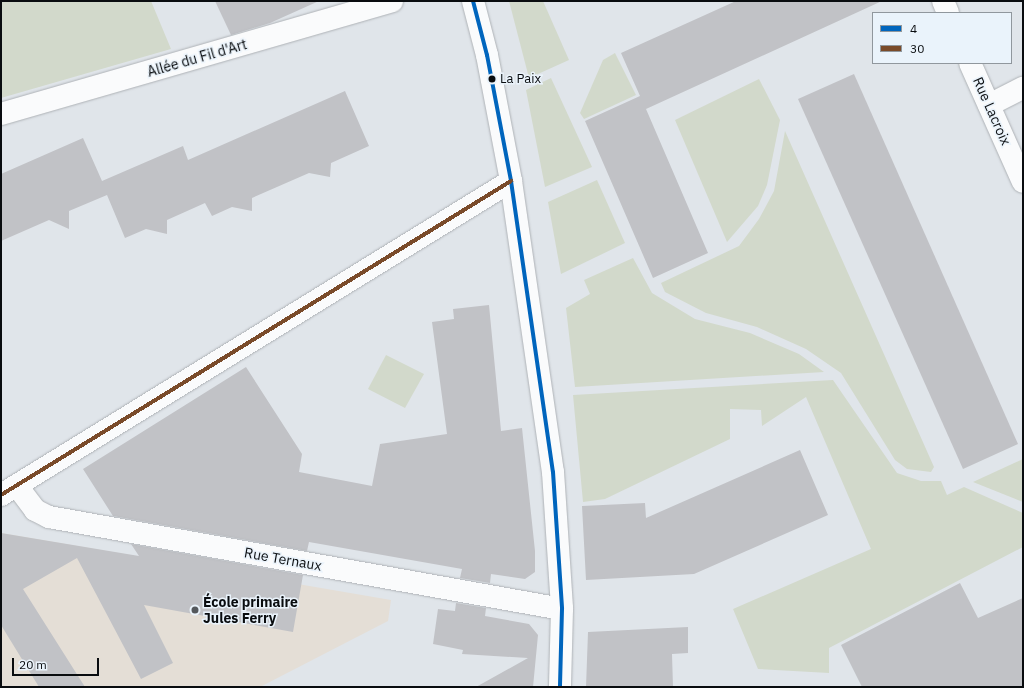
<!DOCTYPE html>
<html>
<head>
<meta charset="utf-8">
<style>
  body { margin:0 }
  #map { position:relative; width:1024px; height:688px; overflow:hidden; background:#e0e5ea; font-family:"IBM Plex Sans",sans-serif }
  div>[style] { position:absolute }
  .education>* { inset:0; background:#e4ded6 }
  .green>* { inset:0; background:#d2d9cb }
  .building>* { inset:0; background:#c1c2c6 }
  .roads { filter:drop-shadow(0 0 1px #aeb2b6) drop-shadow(0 0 1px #aeb2b6) }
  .street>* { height:22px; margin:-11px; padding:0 11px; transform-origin:11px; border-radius:11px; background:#fafbfc }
  .bus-1>* { height:4px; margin:-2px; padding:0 2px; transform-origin:2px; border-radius:2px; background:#0065bd }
  .bus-2>* { height:4px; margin:-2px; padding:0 2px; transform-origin:2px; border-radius:2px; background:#7a4b2a }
  .dots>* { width:11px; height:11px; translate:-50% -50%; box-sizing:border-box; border:2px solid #eaf3fb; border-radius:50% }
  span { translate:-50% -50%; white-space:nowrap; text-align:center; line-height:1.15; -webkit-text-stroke:3px #eaf3fb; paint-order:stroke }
  .bus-label { font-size:13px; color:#090c0f }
  .left { translate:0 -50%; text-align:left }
  .street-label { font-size:14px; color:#090c0f }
  .poi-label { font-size:14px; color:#090c0f; font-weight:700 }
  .frame { position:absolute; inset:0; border:2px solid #090c0f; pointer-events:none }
  .legend { position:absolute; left:872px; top:12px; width:140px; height:52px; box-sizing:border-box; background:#eaf3fb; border:1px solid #90979d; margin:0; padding:5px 7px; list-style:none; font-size:12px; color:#090c0f }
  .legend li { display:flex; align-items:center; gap:8px; height:20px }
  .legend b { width:20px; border:1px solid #90979d }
  .scale { position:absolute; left:12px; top:658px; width:87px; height:18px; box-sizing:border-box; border:2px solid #090c0f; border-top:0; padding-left:5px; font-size:12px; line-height:14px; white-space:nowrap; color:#090c0f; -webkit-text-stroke:3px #eaf3fb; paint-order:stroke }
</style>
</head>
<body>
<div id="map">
  <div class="education">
    <i style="clip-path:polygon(1px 533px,391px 600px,388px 621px,260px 687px,1px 687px)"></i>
  </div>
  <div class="green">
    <i style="clip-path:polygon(1px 1px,151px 1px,171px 49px,1px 98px)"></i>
    <i style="clip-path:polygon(509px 1px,543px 1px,569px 60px,529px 78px)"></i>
    <i style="clip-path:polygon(615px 53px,636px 95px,584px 119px,580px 113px,603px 60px)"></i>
    <i style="clip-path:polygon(551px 78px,592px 167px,545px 187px,526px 90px)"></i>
    <i style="clip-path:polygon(759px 79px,780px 120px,767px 185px,758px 206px,727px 242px,675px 120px)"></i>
    <i style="clip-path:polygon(785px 131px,934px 467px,931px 472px,907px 469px,895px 460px,841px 373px,806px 349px,757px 327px,706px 313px,665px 292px,661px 283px,739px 246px,759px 219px,774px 191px)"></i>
    <i style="clip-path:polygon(597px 180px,625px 243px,561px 274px,548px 202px)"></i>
    <i style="clip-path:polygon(633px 258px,652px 293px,695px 319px,750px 333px,799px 354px,824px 372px,575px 387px,566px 308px,590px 294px,584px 280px)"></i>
    <i style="clip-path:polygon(386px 355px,424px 374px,405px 408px,368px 389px)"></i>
    <i style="clip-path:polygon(833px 380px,897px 473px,921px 481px,941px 481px,947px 495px,964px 487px,1023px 513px,1023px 547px,829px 648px,829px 673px,758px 669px,733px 609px,871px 549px,806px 397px,762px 426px,761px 410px,730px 409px,730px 439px,605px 499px,583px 502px,573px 395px)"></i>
    <i style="clip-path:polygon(1023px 459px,1023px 502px,973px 482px)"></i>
  </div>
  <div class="building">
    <i style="clip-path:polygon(215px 1px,319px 1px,270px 23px,231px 35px)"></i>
    <i style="clip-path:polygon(736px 1px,882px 1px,646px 109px,708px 253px,653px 278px,585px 121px,640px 96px,621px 53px)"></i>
    <i style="clip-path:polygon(854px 74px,1018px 444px,963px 469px,798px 99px)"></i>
    <i style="clip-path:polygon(345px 91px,369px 146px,331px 163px,330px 177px,309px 173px,252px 198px,252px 211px,232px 207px,212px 216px,205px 203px,167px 220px,167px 234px,146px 229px,125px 238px,107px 195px,69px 211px,69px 229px,49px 220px,1px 241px,1px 174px,83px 138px,102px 181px,183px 146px,188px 160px)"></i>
    <i style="clip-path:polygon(489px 305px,501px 431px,522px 428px,535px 551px,535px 572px,525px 579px,491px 574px,490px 583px,460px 578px,462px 569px,309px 542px,307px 551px,113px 516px,83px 469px,246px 367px,302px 454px,299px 472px,372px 486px,380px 444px,447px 434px,432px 322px,454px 319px,453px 309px)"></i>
    <i style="clip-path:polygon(800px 450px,828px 515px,694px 574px,586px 580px,582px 506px,645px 503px,646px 518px)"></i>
    <i style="clip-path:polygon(1px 533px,139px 556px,131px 544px,303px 575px,293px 632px,144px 605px,173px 663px,141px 679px,77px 558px,23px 589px,85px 687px,39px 687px,1px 625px)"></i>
    <i style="clip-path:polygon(960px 583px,978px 618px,1023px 598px,1023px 687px,862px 687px,841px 645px)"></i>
    <i style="clip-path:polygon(456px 603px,486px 608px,485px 616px,529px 624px,538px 635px,533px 687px,476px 687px,528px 658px,462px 654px,463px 650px,433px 644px,438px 609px,455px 611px)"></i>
    <i style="clip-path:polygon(688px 627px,688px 653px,672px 654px,673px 687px,586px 687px,588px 632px)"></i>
  </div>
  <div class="roads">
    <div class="street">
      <i style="left:473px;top:1px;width:56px;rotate:75.5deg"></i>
      <i style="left:487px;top:55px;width:128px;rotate:79.2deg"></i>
      <i style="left:511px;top:181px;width:294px;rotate:81.8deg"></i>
      <i style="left:553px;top:472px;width:137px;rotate:86.2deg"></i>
      <i style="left:562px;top:609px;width:78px;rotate:91.5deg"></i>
      <i style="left:943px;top:1px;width:13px;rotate:67deg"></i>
      <i style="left:970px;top:63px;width:130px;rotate:66deg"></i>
      <i style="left:989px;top:105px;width:38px;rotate:-27deg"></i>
      <i style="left:1px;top:114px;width:407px;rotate:-16.1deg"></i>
      <i style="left:17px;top:486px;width:30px;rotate:53deg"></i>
      <i style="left:35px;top:510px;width:16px;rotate:27deg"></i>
      <i style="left:49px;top:517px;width:521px;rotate:10.17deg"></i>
      <i style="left:1px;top:495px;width:599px;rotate:-31.62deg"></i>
    </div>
  </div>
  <div class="bus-1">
    <i style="left:473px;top:1px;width:56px;rotate:75.5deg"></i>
    <i style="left:487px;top:55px;width:128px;rotate:79.2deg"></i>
    <i style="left:511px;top:181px;width:294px;rotate:81.8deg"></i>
    <i style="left:553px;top:472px;width:137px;rotate:86.2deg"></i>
    <i style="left:562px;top:609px;width:78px;rotate:91.5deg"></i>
  </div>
  <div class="bus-2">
    <i style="left:1px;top:495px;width:599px;rotate:-31.62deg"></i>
  </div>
  <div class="dots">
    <i style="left:492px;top:79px;background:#090c0f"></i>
    <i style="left:195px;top:610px;background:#54585c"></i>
  </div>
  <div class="bus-label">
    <span class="left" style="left:500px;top:79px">La Paix</span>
  </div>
  <div class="street-label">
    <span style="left:197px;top:58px;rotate:-16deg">Allée du Fil d'Art</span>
    <span style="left:992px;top:111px;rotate:66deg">Rue Lacroix</span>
    <span style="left:283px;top:559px;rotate:10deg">Rue Ternaux</span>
  </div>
  <div class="poi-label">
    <span class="left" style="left:203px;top:610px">École primaire<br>Jules Ferry</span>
  </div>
  <div class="frame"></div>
  <ul class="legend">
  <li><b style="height:5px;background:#0065bd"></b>4</li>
  <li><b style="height:5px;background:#7a4b2a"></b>30</li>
  </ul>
  <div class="scale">20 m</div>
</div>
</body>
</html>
